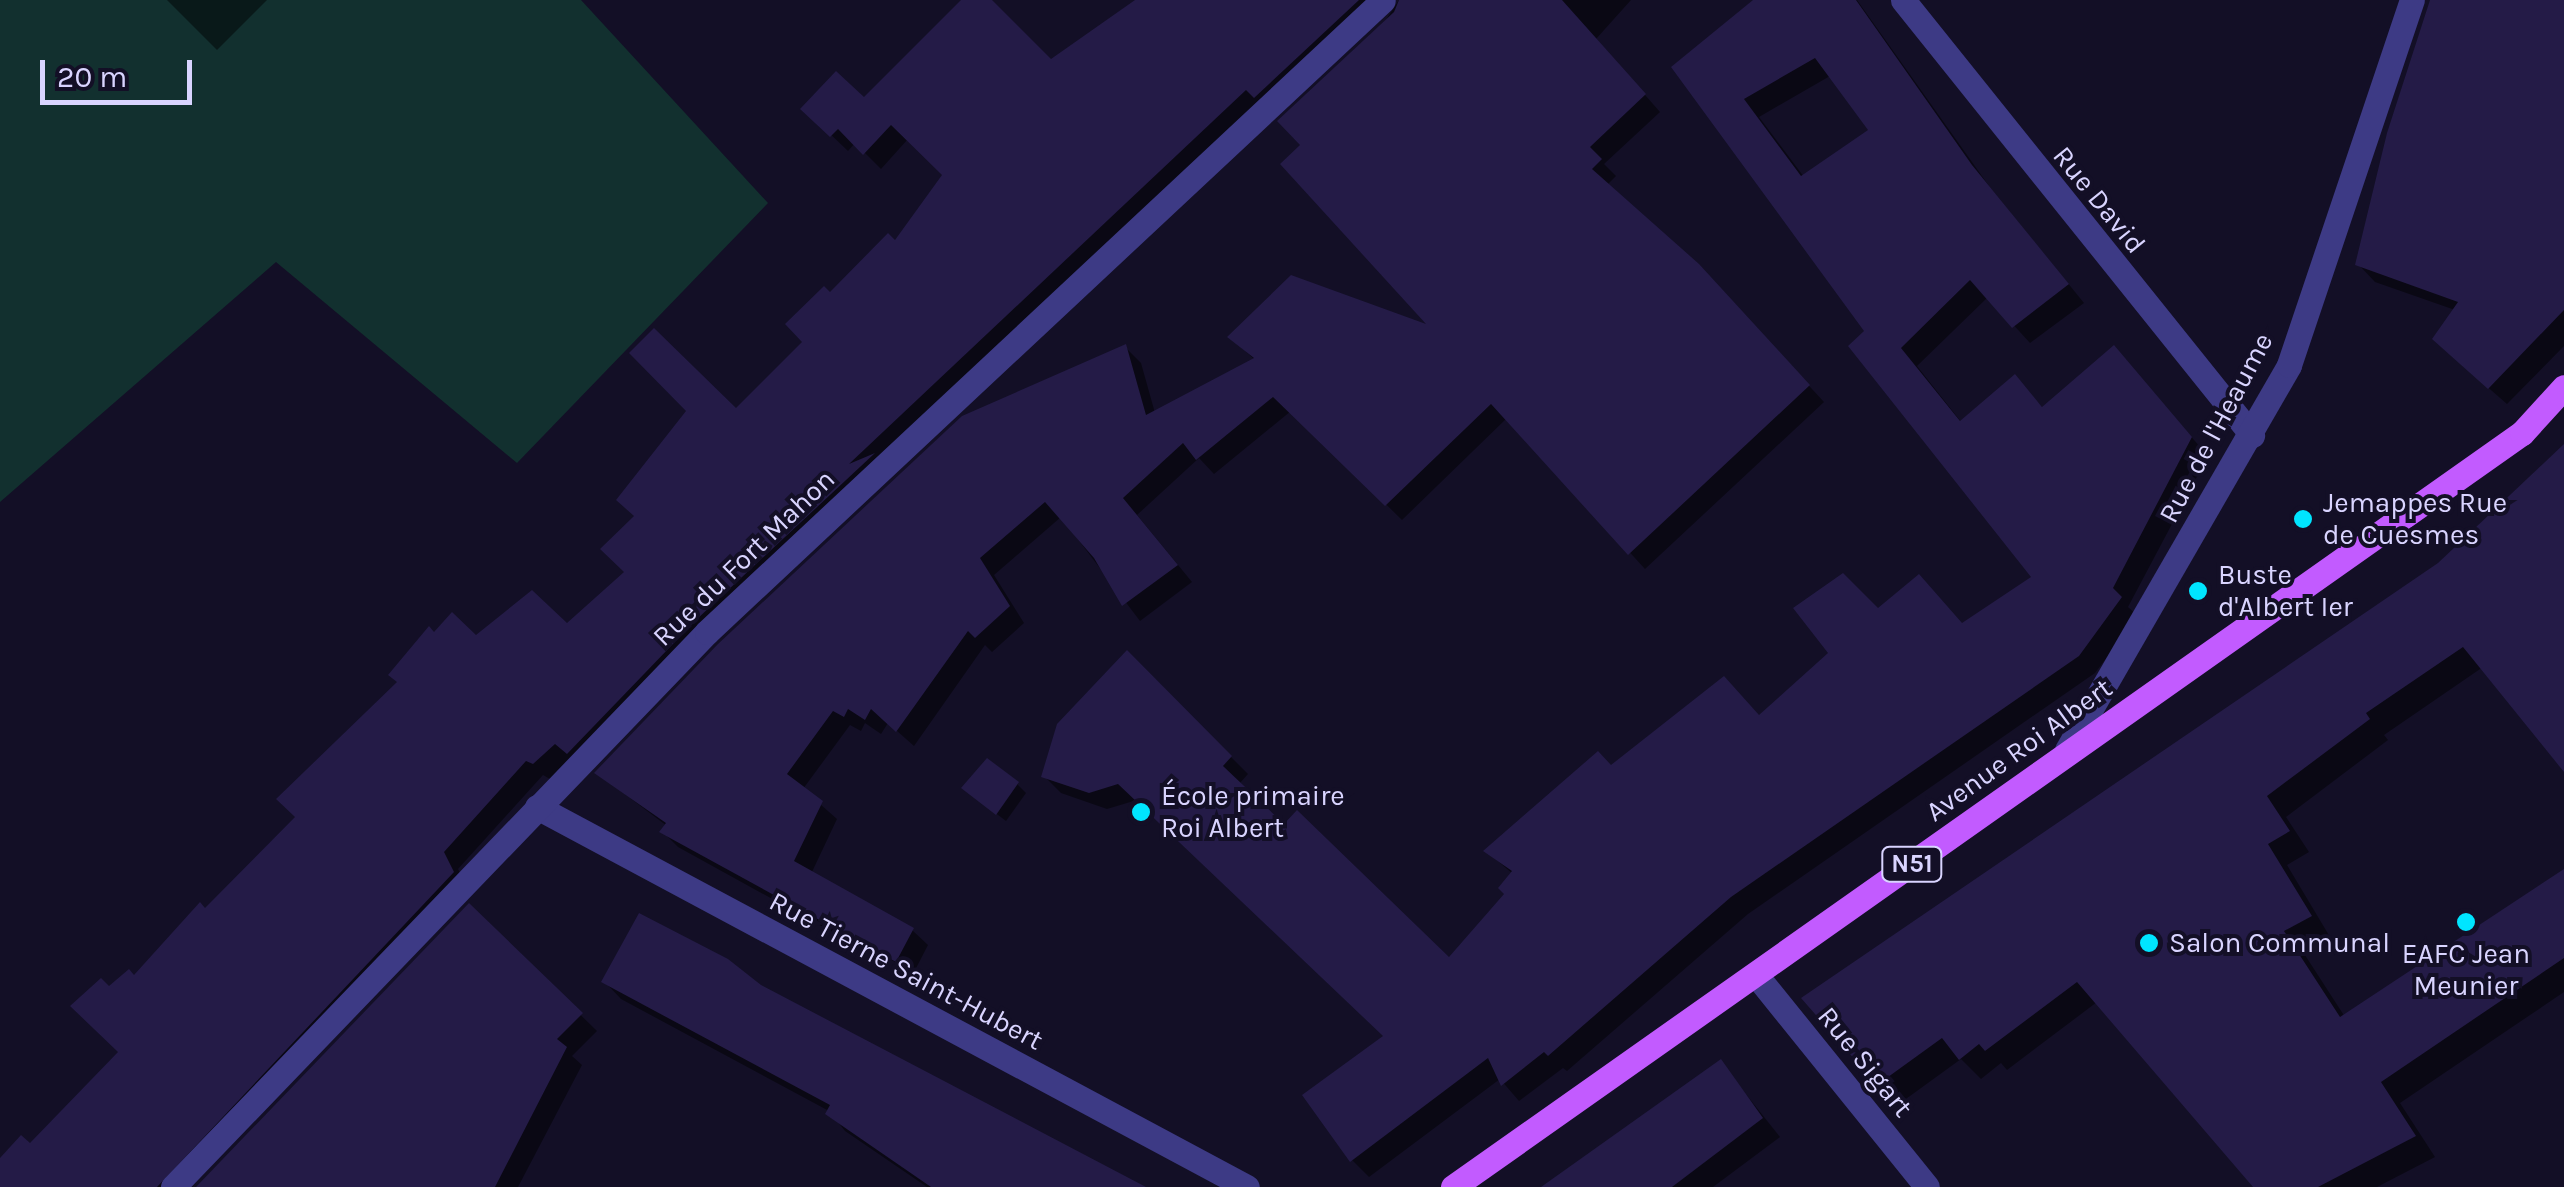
<!DOCTYPE html>
<html>
<head>
<meta charset="utf-8">
<style>
  body { margin:0 }
  #map { position:relative; width:2564px; height:1187px; overflow:hidden; background:#130f26; font-family:Karla,sans-serif }
  div>[style] { position:absolute }
  .green>* { inset:0; background:#12302f }
  .shadow>* { inset:0; background:#0007 }
  .building>* { inset:0; background:#241b47 }
  .street>* { height:25px; margin:-12.5px; padding:0 12.5px; transform-origin:12.5px; border-radius:12.5px; background:#3d3a85 }
  .primary>* { height:25px; margin:-12.5px; padding:0 12.5px; transform-origin:12.5px; border-radius:12.5px; background:#c25bff }
  .dots>* { width:28px; height:28px; translate:-50% -50%; box-sizing:border-box; border:5px solid #130f26; border-radius:50% }
  span { translate:-50% -50%; white-space:nowrap; text-align:center; line-height:1.15; -webkit-text-stroke:8px #130f26; paint-order:stroke }
  .shield-label span { padding:2px 8px; background:#130f26; border:2px solid; border-radius:8px; -webkit-text-stroke-width:0 }
  .shield-label { font-size:25px; color:#d9d4ff; font-weight:700 }
  .street-label { font-size:28px; color:#d9d4ff }
  .poi-label { font-size:28px; color:#d9d4ff }
  .left { translate:0 -50%; text-align:left }
  .scale { position:absolute; left:40px; top:60px; width:152px; height:45px; box-sizing:border-box; border:5px solid #d9d4ff; border-top:0; padding-left:12px; font-size:30px; line-height:35px; white-space:nowrap; color:#d9d4ff; -webkit-text-stroke:8px #130f26; paint-order:stroke }
</style>
</head>
<body>
<div id="map">
  <div class="green">
    <i style="clip-path:polygon(0 0,581px 0,768px 203px,517px 463px,276px 262px,0 502px)"></i>
  </div>
  <div class="shadow">
    <i style="clip-path:polygon(167px 0,267px 0,217px 50px)"></i>
    <i style="clip-path:polygon(963px 0,987px 0,1051px 62px,1139px 0,1394px 0,550px 779px,543px 775px,458px 869px,468px 889px,181px 1187px,0 1187px,0 1162px,30px 1147px,121px 1052px,109px 989px,135px 978px,298px 818px,434px 635px,476px 638px,566px 627px,627px 573px,736px 411px,805px 342px,830px 296px,895px 244px,945px 175px,908px 139px,881px 169px,855px 143px,848px 151px,804px 109px,865px 101px)"></i>
    <i style="clip-path:polygon(1399px 0,1631px 0,1596px 39px,1660px 112px,1604px 164px,1616px 176px,1607px 185px,1715px 284px,1824px 402px,1645px 569px,1507px 418px,1402px 520px,1291px 411px,1214px 474px,1199px 458px,1137px 515px,1192px 582px,1140px 621px,1061px 517px,994px 575px,1024px 623px,992px 652px,985px 645px,914px 746px,888px 723px,881px 734px,865px 723px,861px 731px,850px 725px,803px 789px,837px 819px,811px 874px,912px 930px,928px 945px,912px 976px,678px 847px,662px 831px,667px 826px,597px 773px,1125px 347px,1141px 363px,1155px 413px,1255px 360px,1230px 337px,1434px 330px,1304px 145px)"></i>
    <i style="clip-path:polygon(evenodd,1756px 0,1857px 0,1989px 186px,2084px 303px,2030px 343px,1988px 297px,1917px 366px,1962px 423px,2015px 378px,2044px 409px,2114px 348px,2208px 456px,2128px 607px,2138px 616px,2095px 673px,1748px 914px,1567px 1071px,1563px 1068px,1519px 1101px,1500px 1079px,1369px 1177px,1352px 1160px,1386px 1036px,1137px 800px,1107px 809px,1061px 793px,1044px 776px,1127px 653px,1248px 774px,1239px 784px,1284px 828px,1449px 961px,1507px 894px,1513px 874px,1486px 851px,1611px 768px,1760px 718px,1878px 611px,1963px 625px,2035px 577px,1867px 331px,1674px 67px,1756px 0,1830px 76px,1872px 130px,1804px 177px,1759px 117px,1830px 76px)"></i>
    <i style="clip-path:polygon(2434px 0,2564px 0,2564px 346px,2507px 404px,2452px 356px,2455px 310px,2375px 282px,2358px 264px)"></i>
    <i style="clip-path:polygon(2564px 447px,2564px 766px,2483px 667px,2384px 735px,2388px 740px,2286px 817px,2309px 852px,2287px 865px,2330px 937px,2303px 952px,2345px 1017px,2564px 872px,2564px 992px,2400px 1103px,2435px 1157px,2377px 1187px,2257px 1187px,2097px 1002px,2007px 1070px,2001px 1063px,1981px 1079px,1961px 1059px,1899px 1104px,1879px 1084px)"></i>
    <i style="clip-path:polygon(1017px 784px,1026px 793px,1006px 821px,973px 796px)"></i>
    <i style="clip-path:polygon(469px 906px,597px 1031px,572px 1056px,582px 1065px,518px 1187px,199px 1187px)"></i>
    <i style="clip-path:polygon(604px 981px,760px 987px,1136px 1187px,927px 1187px,845px 1131px,829px 1111px,621px 999px)"></i>
    <i style="clip-path:polygon(1721px 1063px,1780px 1137px,1713px 1187px,1553px 1187px)"></i>
  </div>
  <div class="building">
    <i style="clip-path:polygon(961px 0,992px 0,1051px 59px,1135px 0,1359px 0,1254px 98px,1246px 90px,849px 464px,875px 453px,696px 620px,567px 754px,555px 744px,533px 764px,526px 761px,444px 852px,454px 872px,157px 1187px,0 1187px,0 1158px,21px 1135px,30px 1143px,118px 1052px,70px 1006px,101px 978px,109px 986px,129px 969px,134px 975px,200px 902px,205px 908px,295px 817px,276px 799px,397px 682px,388px 675px,429px 626px,434px 632px,452px 612px,476px 635px,532px 590px,567px 623px,624px 572px,600px 549px,634px 516px,616px 500px,686px 411px,629px 353px,654px 328px,736px 408px,802px 342px,785px 324px,824px 286px,830px 292px,888px 233px,895px 240px,942px 175px,891px 125px,863px 155px,838px 129px,830px 137px,800px 109px,836px 71px,864px 97px)"></i>
    <i style="clip-path:polygon(1399px 0,1562px 0,1646px 94px,1590px 147px,1602px 159px,1592px 169px,1699px 264px,1810px 385px,1628px 555px,1491px 404px,1385px 506px,1273px 397px,1196px 460px,1183px 443px,1123px 498px,1178px 565px,1122px 606px,1094px 558px,1045px 502px,980px 558px,1010px 606px,975px 638px,968px 631px,896px 732px,871px 709px,865px 720px,848px 709px,844px 717px,833px 711px,787px 774px,823px 801px,794px 861px,914px 928px,896px 962px,659px 832px,666px 823px,594px 773px,718px 644px,962px 416px,1126px 344px,1146px 415px,1254px 358px,1227px 337px,1291px 275px,1426px 324px,1280px 164px,1300px 145px,1277px 121px,1394px 12px)"></i>
    <i style="clip-path:polygon(evenodd,1753px 0,1856px 0,1972px 165px,2069px 284px,2012px 328px,1970px 280px,1901px 348px,1960px 421px,2015px 374px,2042px 407px,2114px 345px,2192px 437px,2113px 588px,2122px 597px,2079px 656px,1731px 897px,1548px 1056px,1544px 1052px,1501px 1086px,1488px 1058px,1350px 1162px,1302px 1095px,1383px 1036px,1118px 784px,1089px 793px,1041px 777px,1057px 724px,1127px 650px,1232px 756px,1223px 766px,1284px 824px,1297px 810px,1449px 957px,1504px 894px,1498px 888px,1512px 871px,1483px 851px,1598px 751px,1611px 765px,1724px 676px,1759px 715px,1828px 653px,1793px 608px,1843px 573px,1878px 608px,1919px 574px,1962px 623px,2031px 577px,1848px 346px,1864px 331px,1671px 67px,1753px 0,1815px 58px,1868px 130px,1801px 176px,1744px 99px,1815px 58px)"></i>
    <i style="clip-path:polygon(2430px 0,2564px 0,2564px 310px,2488px 389px,2432px 339px,2458px 302px,2355px 265px,2387px 133px)"></i>
    <i style="clip-path:polygon(2564px 444px,2564px 772px,2463px 647px,2366px 713px,2370px 719px,2267px 796px,2290px 831px,2268px 844px,2312px 916px,2284px 931px,2340px 1017px,2564px 869px,2564px 958px,2381px 1082px,2416px 1136px,2318px 1187px,2253px 1187px,2077px 982px,1985px 1051px,1979px 1044px,1959px 1060px,1942px 1038px,1877px 1085px,1801px 998px,2438px 563px)"></i>
    <i style="clip-path:polygon(987px 758px,1019px 782px,996px 815px,961px 788px)"></i>
    <i style="clip-path:polygon(469px 903px,583px 1013px,557px 1039px,567px 1047px,495px 1187px,196px 1187px)"></i>
    <i style="clip-path:polygon(639px 913px,728px 959px,761px 985px,1146px 1187px,931px 1187px,825px 1114px,830px 1105px,601px 982px)"></i>
    <i style="clip-path:polygon(1721px 1059px,1763px 1118px,1672px 1187px,1541px 1187px)"></i>
  </div>
  <div class="street">
    <i style="left:1903px;top:0;width:558px;rotate:51.26deg"></i>
    <i style="left:2067px;top:750px;width:444px;rotate:-60deg"></i>
    <i style="left:2289px;top:365px;width:385px;rotate:-71.4deg"></i>
    <i style="left:537px;top:807px;width:805px;rotate:28.16deg"></i>
    <i style="left:1756px;top:975px;width:272px;rotate:51.1deg"></i>
    <i style="left:173px;top:1187px;width:770px;rotate:-46.1deg"></i>
    <i style="left:707px;top:632px;width:925px;rotate:-43.07deg"></i>
  </div>
  <div class="primary">
    <i style="left:1453px;top:1187px;width:1308px;rotate:-35.2deg"></i>
    <i style="left:2522px;top:433px;width:62px;rotate:-47.6deg"></i>
  </div>
  <div class="dots">
    <i style="left:2303px;top:519px;background:#00e5ff"></i>
    <i style="left:2198px;top:591px;background:#00e5ff"></i>
    <i style="left:1141px;top:812px;background:#00e5ff"></i>
    <i style="left:2466px;top:922px;background:#00e5ff"></i>
    <i style="left:2149px;top:943px;background:#00e5ff"></i>
  </div>
  <div class="shield-label">
    <span style="left:1912px;top:864px">N51</span>
  </div>
  <div class="street-label">
    <span style="left:2099px;top:200px;rotate:51deg">Rue David</span>
    <span style="left:2216px;top:428px;rotate:-62deg">Rue de l'Heaume</span>
    <span style="left:744px;top:558px;rotate:-44deg">Rue du Fort Mahon</span>
    <span style="left:2019px;top:750px;rotate:-36deg">Avenue Roi Albert</span>
    <span style="left:906px;top:971px;rotate:28deg">Rue Tierne Saint-Hubert</span>
    <span style="left:1865px;top:1062px;rotate:51deg">Rue Sigart</span>
  </div>
  <div class="poi-label">
    <span class="left" style="left:2323px;top:519px">Jemappes Rue<br>de Cuesmes</span>
    <span class="left" style="left:2218px;top:591px">Buste<br>d'Albert Ier</span>
    <span class="left" style="left:1161px;top:812px">École primaire<br>Roi Albert</span>
    <span class="left" style="left:2169px;top:943px">Salon Communal</span>
    <span style="left:2466px;top:970px">EAFC Jean<br>Meunier</span>
  </div>
  <div class="scale">20 m</div>
</div>
</body>
</html>
